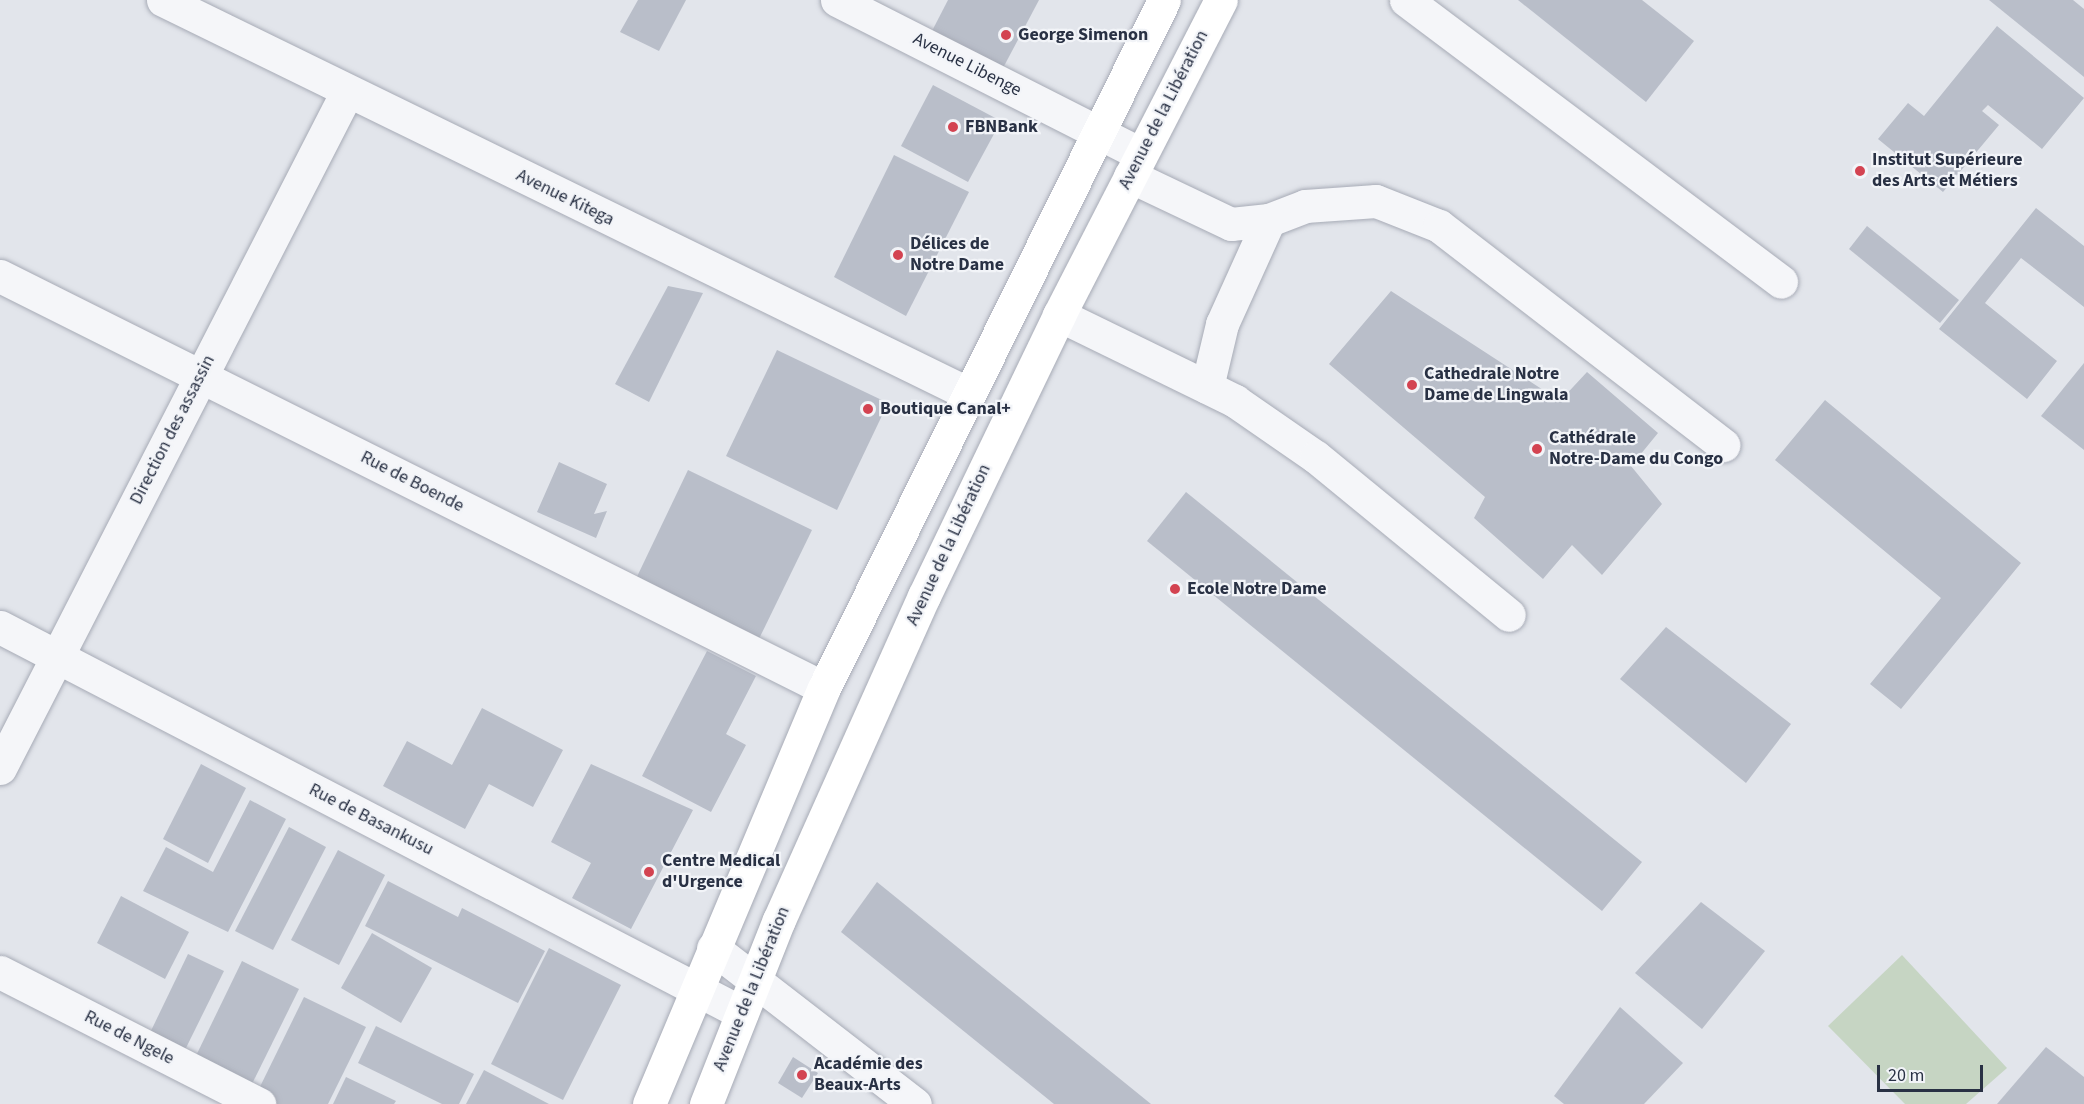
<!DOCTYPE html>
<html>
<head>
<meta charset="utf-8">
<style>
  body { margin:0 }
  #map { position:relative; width:2084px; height:1104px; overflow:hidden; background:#e2e5eb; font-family:"Source Sans 3",sans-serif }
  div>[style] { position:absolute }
  .green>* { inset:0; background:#c6d5c3 }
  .building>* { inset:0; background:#b9bec9 }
  .roads { filter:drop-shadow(0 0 2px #a7abb6) drop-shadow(0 0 2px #a7abb6) }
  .minor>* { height:33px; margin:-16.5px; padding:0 16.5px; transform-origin:16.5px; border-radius:16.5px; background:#f5f6f9 }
  .major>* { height:33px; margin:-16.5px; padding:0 16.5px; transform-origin:16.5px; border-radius:16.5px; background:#fff }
  .dots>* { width:16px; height:16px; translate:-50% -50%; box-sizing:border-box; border:3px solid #f2f4f8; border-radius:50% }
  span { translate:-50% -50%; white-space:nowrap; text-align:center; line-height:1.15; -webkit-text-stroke:4.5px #f2f4f8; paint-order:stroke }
  .poi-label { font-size:18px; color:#293144; font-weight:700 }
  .left { translate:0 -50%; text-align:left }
  .street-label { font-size:18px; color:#293144 }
  .scale { position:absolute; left:1877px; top:1065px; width:106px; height:27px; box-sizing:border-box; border:3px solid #293144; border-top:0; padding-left:8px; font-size:18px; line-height:21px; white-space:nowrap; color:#293144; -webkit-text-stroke:4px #f2f4f8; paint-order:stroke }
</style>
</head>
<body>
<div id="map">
  <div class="green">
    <i style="clip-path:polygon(1902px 955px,2007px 1068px,1966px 1104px,1905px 1104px,1828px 1026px)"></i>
  </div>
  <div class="building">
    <i style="clip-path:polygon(638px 0,686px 0,659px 51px,620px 32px)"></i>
    <i style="clip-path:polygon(948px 0,1039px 0,1003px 68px,932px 31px)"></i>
    <i style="clip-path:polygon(1518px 0,1642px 0,1694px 41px,1646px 102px)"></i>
    <i style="clip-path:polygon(1989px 0,2073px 0,2084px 9px,2084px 77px)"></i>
    <i style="clip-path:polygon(1997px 26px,2084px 98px,2042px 149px,1988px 105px,1982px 111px,1999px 125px,1943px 192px,1878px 139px,1908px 103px,1924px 116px)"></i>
    <i style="clip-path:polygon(933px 85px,1001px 121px,968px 182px,901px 146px)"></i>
    <i style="clip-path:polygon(894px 155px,969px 192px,906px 316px,834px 277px)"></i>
    <i style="clip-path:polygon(2036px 208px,2084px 246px,2084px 307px,2021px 258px,1985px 303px,2057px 361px,2027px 399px,1939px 329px)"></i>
    <i style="clip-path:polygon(1867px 226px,1959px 300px,1940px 323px,1849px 249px)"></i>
    <i style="clip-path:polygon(668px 286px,703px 293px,649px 402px,615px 384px)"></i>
    <i style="clip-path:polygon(1391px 291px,1560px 401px,1587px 372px,1658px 433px,1631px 466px,1662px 504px,1602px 575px,1572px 545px,1543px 579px,1474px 518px,1485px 497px,1329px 364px)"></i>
    <i style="clip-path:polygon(777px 350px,888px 403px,837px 510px,726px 456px)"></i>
    <i style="clip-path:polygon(2084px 363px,2084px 450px,2041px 416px)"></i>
    <i style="clip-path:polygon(1825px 400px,2021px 563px,1901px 709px,1870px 684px,1941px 598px,1775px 460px)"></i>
    <i style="clip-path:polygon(559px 462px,607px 484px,594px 514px,607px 511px,596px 538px,537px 512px)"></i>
    <i style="clip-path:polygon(688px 470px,812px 530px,756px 645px,633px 585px)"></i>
    <i style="clip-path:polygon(1186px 492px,1642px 862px,1602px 911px,1147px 541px)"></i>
    <i style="clip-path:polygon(1666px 627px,1791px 724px,1746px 783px,1620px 679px)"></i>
    <i style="clip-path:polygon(707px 651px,756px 676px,726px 734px,746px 745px,711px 812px,642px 776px)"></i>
    <i style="clip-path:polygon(482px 708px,563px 750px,533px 807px,489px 784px,465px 829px,383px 786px,407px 741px,452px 765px)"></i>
    <i style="clip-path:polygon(201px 764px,246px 788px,208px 863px,163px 839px)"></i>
    <i style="clip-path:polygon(591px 764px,693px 810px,631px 929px,572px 898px,591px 863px,551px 842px)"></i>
    <i style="clip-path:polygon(250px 800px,286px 819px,228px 932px,143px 891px,166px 847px,213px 872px)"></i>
    <i style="clip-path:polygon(289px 827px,326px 847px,273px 950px,235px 931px)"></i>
    <i style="clip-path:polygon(338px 850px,385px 875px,339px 965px,291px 940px)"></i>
    <i style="clip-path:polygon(388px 881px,458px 917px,462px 908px,545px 951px,518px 1003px,365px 926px)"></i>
    <i style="clip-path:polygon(877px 882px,1151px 1104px,1054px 1104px,841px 932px)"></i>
    <i style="clip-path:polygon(121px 896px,189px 932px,165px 979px,97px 943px)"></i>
    <i style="clip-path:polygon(1701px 902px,1765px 951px,1702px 1029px,1635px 973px)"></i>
    <i style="clip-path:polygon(372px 933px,432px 968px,401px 1023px,341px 988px)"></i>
    <i style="clip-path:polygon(549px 948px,621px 985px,563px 1100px,491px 1064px)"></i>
    <i style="clip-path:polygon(188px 954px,224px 971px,183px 1054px,148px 1037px)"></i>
    <i style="clip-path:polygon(242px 961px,299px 989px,248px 1092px,192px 1064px)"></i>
    <i style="clip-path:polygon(304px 997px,366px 1027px,328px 1104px,263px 1104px,254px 1099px)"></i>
    <i style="clip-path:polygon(1620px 1007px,1683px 1063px,1644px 1104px,1564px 1104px,1554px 1096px)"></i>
    <i style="clip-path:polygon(376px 1026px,474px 1074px,459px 1104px,442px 1104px,358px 1063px)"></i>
    <i style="clip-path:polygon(2046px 1047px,2084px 1077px,2084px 1104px,1997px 1104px)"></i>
    <i style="clip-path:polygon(793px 1057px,818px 1073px,802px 1098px,778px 1083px)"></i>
    <i style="clip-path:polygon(484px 1070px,549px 1104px,466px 1104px)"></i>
    <i style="clip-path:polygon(346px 1077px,396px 1101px,394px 1104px,333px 1104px)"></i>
  </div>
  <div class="roads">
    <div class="minor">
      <i style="left:163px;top:0;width:897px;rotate:26.05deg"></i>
      <i style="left:837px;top:0;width:341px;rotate:26.9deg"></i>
      <i style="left:1406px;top:0;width:469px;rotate:36.9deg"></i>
      <i style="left:1130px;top:176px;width:112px;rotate:25.4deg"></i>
      <i style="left:1231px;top:224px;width:38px;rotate:-6deg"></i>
      <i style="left:1269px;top:220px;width:39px;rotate:-21deg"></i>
      <i style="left:1305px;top:206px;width:71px;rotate:-4deg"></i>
      <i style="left:1376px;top:201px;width:68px;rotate:21.6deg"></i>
      <i style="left:1439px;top:226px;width:359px;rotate:37.6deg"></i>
      <i style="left:0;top:276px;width:921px;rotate:26.57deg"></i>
      <i style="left:1059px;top:315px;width:196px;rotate:26deg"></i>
      <i style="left:1235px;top:401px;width:98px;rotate:34.7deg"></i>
      <i style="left:1316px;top:457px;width:249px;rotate:39.3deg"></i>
      <i style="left:1207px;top:387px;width:65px;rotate:-76.6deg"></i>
      <i style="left:1222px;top:324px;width:114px;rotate:-65.7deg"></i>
      <i style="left:0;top:627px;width:836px;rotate:27.48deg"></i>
      <i style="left:0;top:768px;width:760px;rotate:-62.83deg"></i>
      <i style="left:713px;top:948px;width:255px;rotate:37.7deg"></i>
      <i style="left:0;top:972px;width:291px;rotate:27deg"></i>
    </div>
    <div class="major">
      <i style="left:649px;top:1104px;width:451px;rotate:-67.2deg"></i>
      <i style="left:824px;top:688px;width:767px;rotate:-63.7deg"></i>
      <i style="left:706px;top:1104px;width:198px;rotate:-68.4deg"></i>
      <i style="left:779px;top:920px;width:355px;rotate:-65.9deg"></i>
      <i style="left:924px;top:596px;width:312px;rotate:-64.3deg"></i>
      <i style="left:1059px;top:315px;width:354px;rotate:-62.8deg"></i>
    </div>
  </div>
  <div class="dots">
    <i style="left:1006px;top:35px;background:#d34351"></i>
    <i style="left:953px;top:127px;background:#d34351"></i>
    <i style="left:1860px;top:171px;background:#d34351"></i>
    <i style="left:898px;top:255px;background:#d34351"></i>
    <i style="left:1412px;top:385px;background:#d34351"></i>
    <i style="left:868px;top:409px;background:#d34351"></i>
    <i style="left:1537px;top:449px;background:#d34351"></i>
    <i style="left:1175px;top:589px;background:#d34351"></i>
    <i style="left:649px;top:872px;background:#d34351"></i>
    <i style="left:802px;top:1075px;background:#d34351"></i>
  </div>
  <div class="poi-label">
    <span class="left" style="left:1018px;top:35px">George Simenon</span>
    <span class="left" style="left:965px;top:127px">FBNBank</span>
    <span class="left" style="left:1872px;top:171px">Institut Supérieure<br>des Arts et Métiers</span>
    <span class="left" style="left:910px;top:255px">Délices de<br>Notre Dame</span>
    <span class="left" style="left:1424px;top:385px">Cathedrale Notre<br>Dame de Lingwala</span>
    <span class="left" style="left:880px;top:409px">Boutique Canal+</span>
    <span class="left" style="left:1549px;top:449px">Cathédrale<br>Notre-Dame du Congo</span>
    <span class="left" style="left:1187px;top:589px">Ecole Notre Dame</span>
    <span class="left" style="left:662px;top:872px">Centre Medical<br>d'Urgence</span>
    <span class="left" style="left:814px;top:1075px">Académie des<br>Beaux-Arts</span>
  </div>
  <div class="street-label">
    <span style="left:967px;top:65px;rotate:27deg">Avenue Libenge</span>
    <span style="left:1164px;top:110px;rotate:-63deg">Avenue de la Libération</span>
    <span style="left:565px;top:198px;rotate:26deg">Avenue Kitega</span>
    <span style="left:173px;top:430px;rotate:-63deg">Direction des assassin</span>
    <span style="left:412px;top:482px;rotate:27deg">Rue de Boende</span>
    <span style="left:949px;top:545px;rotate:-65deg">Avenue de la Libération</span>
    <span style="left:371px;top:820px;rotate:27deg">Rue de Basankusu</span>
    <span style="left:752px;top:989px;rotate:-68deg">Avenue de la Libération</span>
    <span style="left:129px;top:1038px;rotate:27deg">Rue de Ngele</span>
  </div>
  <div class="scale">20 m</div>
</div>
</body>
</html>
